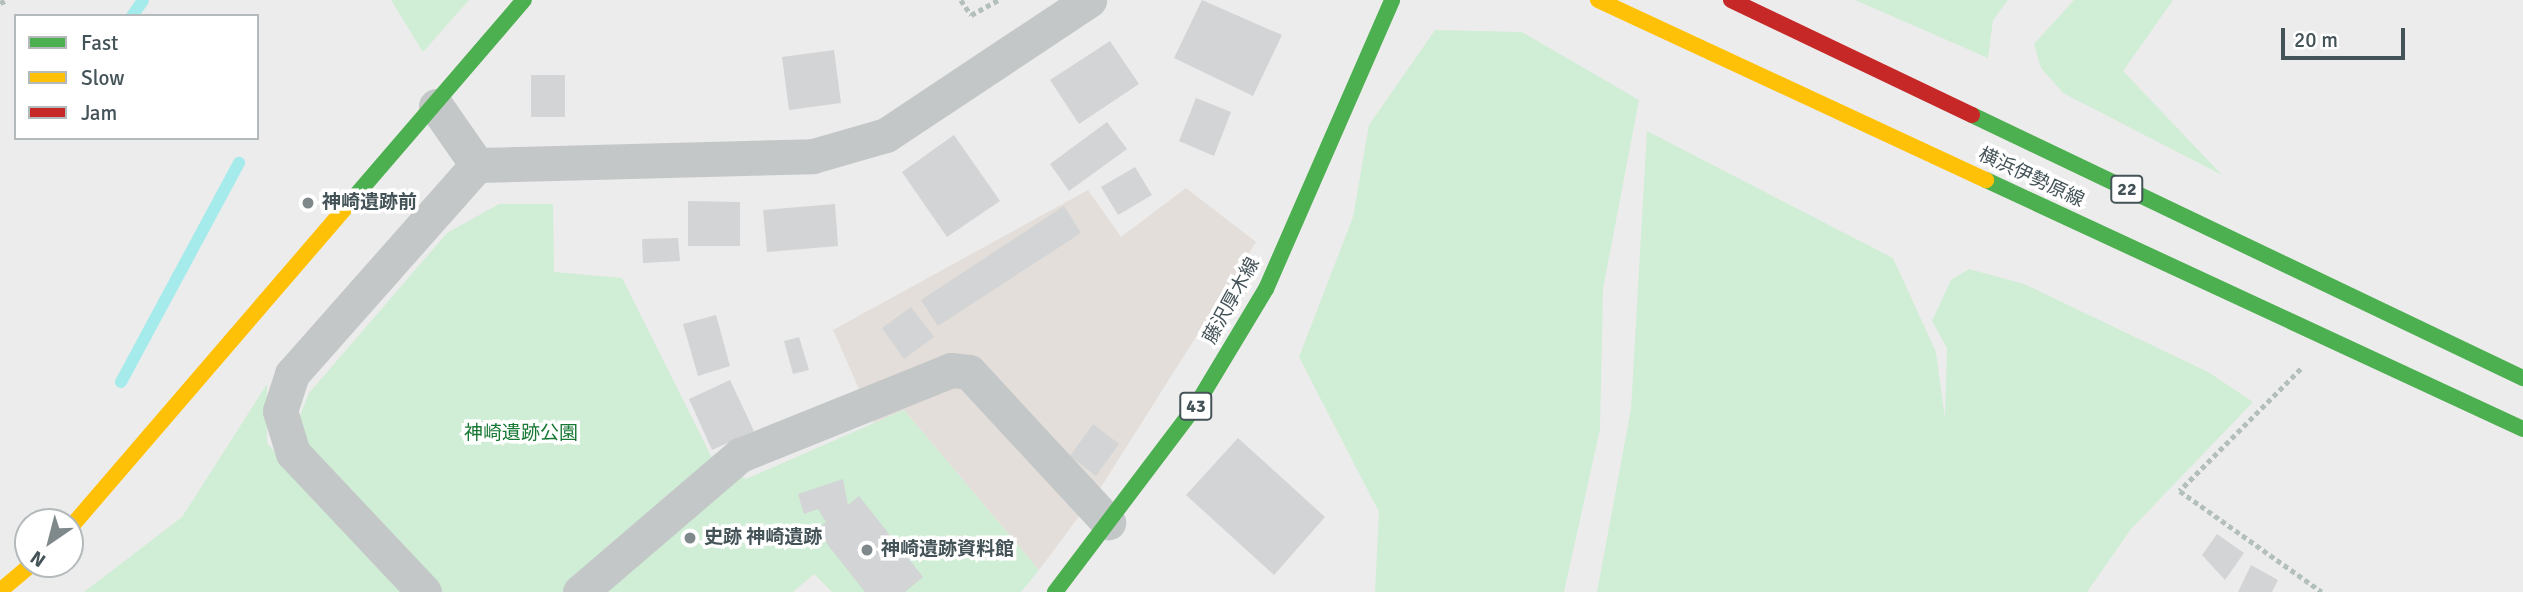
<!DOCTYPE html>
<html>
<head>
<meta charset="utf-8">
<style>
  body { margin:0 }
  #map { position:relative; width:2523px; height:592px; overflow:hidden; background:#edecec; font-family:Signika,"Noto Sans JP",sans-serif }
  div>[style] { position:absolute }
  .commercial>* { inset:0; background:#e3ded9 }
  .green>* { inset:0; background:#d0edd5 }
  .stream>* { height:12px; margin:-6px; padding:0 6px; transform-origin:6px; border-radius:6px; background:#a5ebeb }
  .building>* { inset:0; background:#d3d4d5 }
  .path>* { height:4.5px; margin-top:-2.25px; transform-origin:0; background:repeating-linear-gradient(90deg,#b3c0b9 0 5px,transparent 0 8.5px) }
  .street>* { height:35px; margin:-17.5px; padding:0 17.5px; transform-origin:17.5px; border-radius:17.5px; background:#c4c7c8 }
  .fast>* { height:16px; margin:-8px; padding:0 8px; transform-origin:8px; border-radius:8px; background:#4caf50 }
  .slow>* { height:16px; margin:-8px; padding:0 8px; transform-origin:8px; border-radius:8px; background:#ffc107 }
  .jam>* { height:16px; margin:-8px; padding:0 8px; transform-origin:8px; border-radius:8px; background:#c62828 }
  .dots>* { width:19px; height:19px; translate:-50% -50%; box-sizing:border-box; border:4px solid #fff; border-radius:50% }
  span { translate:-50% -50%; white-space:nowrap; text-align:center; line-height:1.15; -webkit-text-stroke:7px #fff; paint-order:stroke }
  .shield-label span { padding:2px 5px; background:#fff; border:2px solid; border-radius:5px; -webkit-text-stroke-width:0 }
  .shield-label { font-size:18px; color:#445358; font-weight:700 }
  .street-label { font-size:19px; color:#445358 }
  .poi-label { font-size:19px; color:#445358; font-weight:700 }
  .left { translate:0 -50%; text-align:left }
  .park-label { font-size:19px; color:#177833 }
  .legend { position:absolute; left:14px; top:14px; width:245px; height:126px; box-sizing:border-box; background:#fff; border:2px solid #b4babc; margin:0; padding:9px 12px; list-style:none; font-size:21px; color:#445358 }
  .legend li { display:flex; align-items:center; gap:14px; height:35px }
  .legend b { width:35px; border:2px solid #b4babc }
  .north { position:absolute; left:14px; top:508px; width:70px; height:70px; box-sizing:border-box; background:#fff; border:2px solid #b4babc; border-radius:50%; rotate:215deg; font-size:19px; font-weight:700; line-height:28px; text-align:center; color:#445358 }
  .north::after { content:''; display:block; margin:auto; width:24px; height:32px; background:#7f898c; clip-path:polygon(50% 0,100% 100%,50% 72%,0 100%) }
  .scale { position:absolute; left:2281px; top:28px; width:124px; height:32px; box-sizing:border-box; border:4px solid #445358; border-top:0; padding-left:9px; font-size:21px; line-height:24px; white-space:nowrap; color:#445358; -webkit-text-stroke:5px #fff; paint-order:stroke }
</style>
</head>
<body>
<div id="map">
  <div class="commercial">
    <i style="clip-path:polygon(1186px 188px,1256px 242px,1101px 487px,1039px 570px,904px 410px,874px 423px,833px 330px,1088px 190px,1121px 237px)"></i>
  </div>
  <div class="green">
    <i style="clip-path:polygon(391px 0,469px 0,423px 52px)"></i>
    <i style="clip-path:polygon(1855px 0,2008px 0,1993px 20px,1988px 58px)"></i>
    <i style="clip-path:polygon(2074px 0,2173px 0,2123px 71px,2222px 175px,2063px 93px,2041px 68px,2034px 44px)"></i>
    <i style="clip-path:polygon(1435px 30px,1522px 32px,1639px 100px,1603px 289px,1600px 429px,1564px 592px,1375px 592px,1379px 512px,1299px 357px,1353px 217px,1369px 125px)"></i>
    <i style="clip-path:polygon(1647px 131px,1893px 258px,1936px 352px,1945px 419px,1947px 348px,1932px 321px,1951px 280px,1969px 269px,2024px 284px,2208px 372px,2253px 402px,2131px 529px,2087px 592px,1597px 592px,1631px 409px)"></i>
    <i style="clip-path:polygon(499px 204px,553px 204px,554px 272px,622px 278px,714px 462px,746px 479px,904px 410px,1039px 570px,1021px 592px,832px 592px,814px 574px,793px 592px,84px 592px,182px 517px,267px 384px,267px 443px,282px 460px,309px 393px,447px 233px)"></i>
  </div>
  <div class="stream">
    <i style="left:132px;top:16px;width:19px;rotate:-55deg"></i>
    <i style="left:121px;top:382px;width:249px;rotate:-61.7deg"></i>
  </div>
  <div class="building">
    <i style="clip-path:polygon(1202px 0,1282px 35px,1253px 96px,1174px 58px)"></i>
    <i style="clip-path:polygon(1110px 41px,1139px 84px,1079px 124px,1050px 80px)"></i>
    <i style="clip-path:polygon(834px 50px,841px 103px,789px 110px,782px 57px)"></i>
    <i style="clip-path:polygon(531px 75px,565px 75px,565px 117px,531px 117px)"></i>
    <i style="clip-path:polygon(1196px 98px,1231px 112px,1214px 156px,1179px 141px)"></i>
    <i style="clip-path:polygon(1107px 122px,1127px 149px,1069px 191px,1050px 164px)"></i>
    <i style="clip-path:polygon(954px 135px,1000px 201px,947px 237px,902px 172px)"></i>
    <i style="clip-path:polygon(1135px 167px,1152px 195px,1118px 215px,1101px 187px)"></i>
    <i style="clip-path:polygon(688px 201px,740px 202px,740px 246px,688px 246px)"></i>
    <i style="clip-path:polygon(835px 204px,838px 246px,767px 252px,763px 210px)"></i>
    <i style="clip-path:polygon(1064px 206px,1081px 233px,938px 326px,921px 300px)"></i>
    <i style="clip-path:polygon(678px 238px,680px 261px,643px 263px,642px 239px)"></i>
    <i style="clip-path:polygon(911px 307px,934px 337px,904px 359px,882px 328px)"></i>
    <i style="clip-path:polygon(716px 315px,730px 366px,698px 376px,683px 324px)"></i>
    <i style="clip-path:polygon(799px 337px,809px 370px,793px 374px,784px 341px)"></i>
    <i style="clip-path:polygon(730px 380px,754px 431px,712px 450px,689px 399px)"></i>
    <i style="clip-path:polygon(1093px 424px,1119px 444px,1096px 476px,1070px 456px)"></i>
    <i style="clip-path:polygon(1238px 438px,1325px 517px,1274px 575px,1186px 495px)"></i>
    <i style="clip-path:polygon(843px 479px,848px 505px,859px 496px,923px 577px,905px 592px,865px 592px,816px 530px,826px 522px,818px 509px,804px 514px,798px 494px)"></i>
    <i style="clip-path:polygon(2217px 534px,2244px 553px,2225px 580px,2202px 555px)"></i>
    <i style="clip-path:polygon(2251px 565px,2278px 580px,2272px 592px,2238px 592px)"></i>
  </div>
  <div class="path">
    <i style="left:961px;top:0;width:18px;rotate:56deg"></i>
    <i style="left:971px;top:15px;width:31px;rotate:-29deg"></i>
    <i style="left:0;top:3px;width:8px;rotate:-23deg"></i>
    <i style="left:2301px;top:369px;width:172px;rotate:134.8deg"></i>
    <i style="left:2180px;top:491px;width:174px;rotate:35.4deg"></i>
  </div>
  <div class="street">
    <i style="left:436px;top:106px;width:72px;rotate:55.2deg"></i>
    <i style="left:477px;top:165px;width:336px;rotate:-1.5deg"></i>
    <i style="left:813px;top:156px;width:76px;rotate:-16deg"></i>
    <i style="left:886px;top:135px;width:244px;rotate:-33.6deg"></i>
    <i style="left:424px;top:592px;width:191px;rotate:-133.3deg"></i>
    <i style="left:293px;top:453px;width:44px;rotate:-107.2deg"></i>
    <i style="left:280px;top:411px;width:39px;rotate:-72deg"></i>
    <i style="left:292px;top:374px;width:279px;rotate:-48.5deg"></i>
    <i style="left:580px;top:592px;width:211px;rotate:-40.6deg"></i>
    <i style="left:740px;top:455px;width:227px;rotate:-21.9deg"></i>
    <i style="left:951px;top:370px;width:18px;rotate:6deg"></i>
    <i style="left:969px;top:372px;width:205px;rotate:47.2deg"></i>
  </div>
  <div class="fast">
    <i style="left:1972px;top:115px;width:611px;rotate:25.52deg"></i>
    <i style="left:1986px;top:180px;width:592px;rotate:24.88deg"></i>
    <i style="left:351px;top:201px;width:265px;rotate:-49.3deg"></i>
    <i style="left:1055px;top:592px;width:232px;rotate:-52.9deg"></i>
    <i style="left:1195px;top:407px;width:138px;rotate:-59deg"></i>
    <i style="left:1266px;top:289px;width:315px;rotate:-66.4deg"></i>
  </div>
  <div class="slow">
    <i style="left:1598px;top:0;width:428px;rotate:24.9deg"></i>
    <i style="left:70px;top:528px;width:431px;rotate:-49.3deg"></i>
    <i style="left:0;top:591px;width:42px;rotate:-40.2deg"></i>
  </div>
  <div class="jam">
    <i style="left:1731px;top:0;width:267px;rotate:25.5deg"></i>
  </div>
  <div class="dots">
    <i style="left:308px;top:203px;background:#7f898c"></i>
    <i style="left:690px;top:538px;background:#7f898c"></i>
    <i style="left:867px;top:550px;background:#7f898c"></i>
  </div>
  <div class="shield-label">
    <span style="left:2127px;top:189px">22</span>
    <span style="left:1196px;top:406px">43</span>
  </div>
  <div class="street-label">
    <span style="left:2031px;top:178px;rotate:25deg">横浜伊勢原線</span>
    <span style="left:1232px;top:301px;rotate:-61deg">藤沢厚木線</span>
  </div>
  <div class="poi-label">
    <span class="left" style="left:322px;top:203px">神崎遺跡前</span>
    <span class="left" style="left:704px;top:538px">史跡 神崎遺跡</span>
    <span class="left" style="left:881px;top:550px">神崎遺跡資料館</span>
  </div>
  <div class="park-label">
    <span style="left:521px;top:434px">神崎遺跡公園</span>
  </div>
  <ul class="legend">
  <li><b style="height:9px;background:#4caf50"></b>Fast</li>
  <li><b style="height:9px;background:#ffc107"></b>Slow</li>
  <li><b style="height:9px;background:#c62828"></b>Jam</li>
  </ul>
  <div class="north">N</div>
  <div class="scale">20 m</div>
</div>
</body>
</html>
